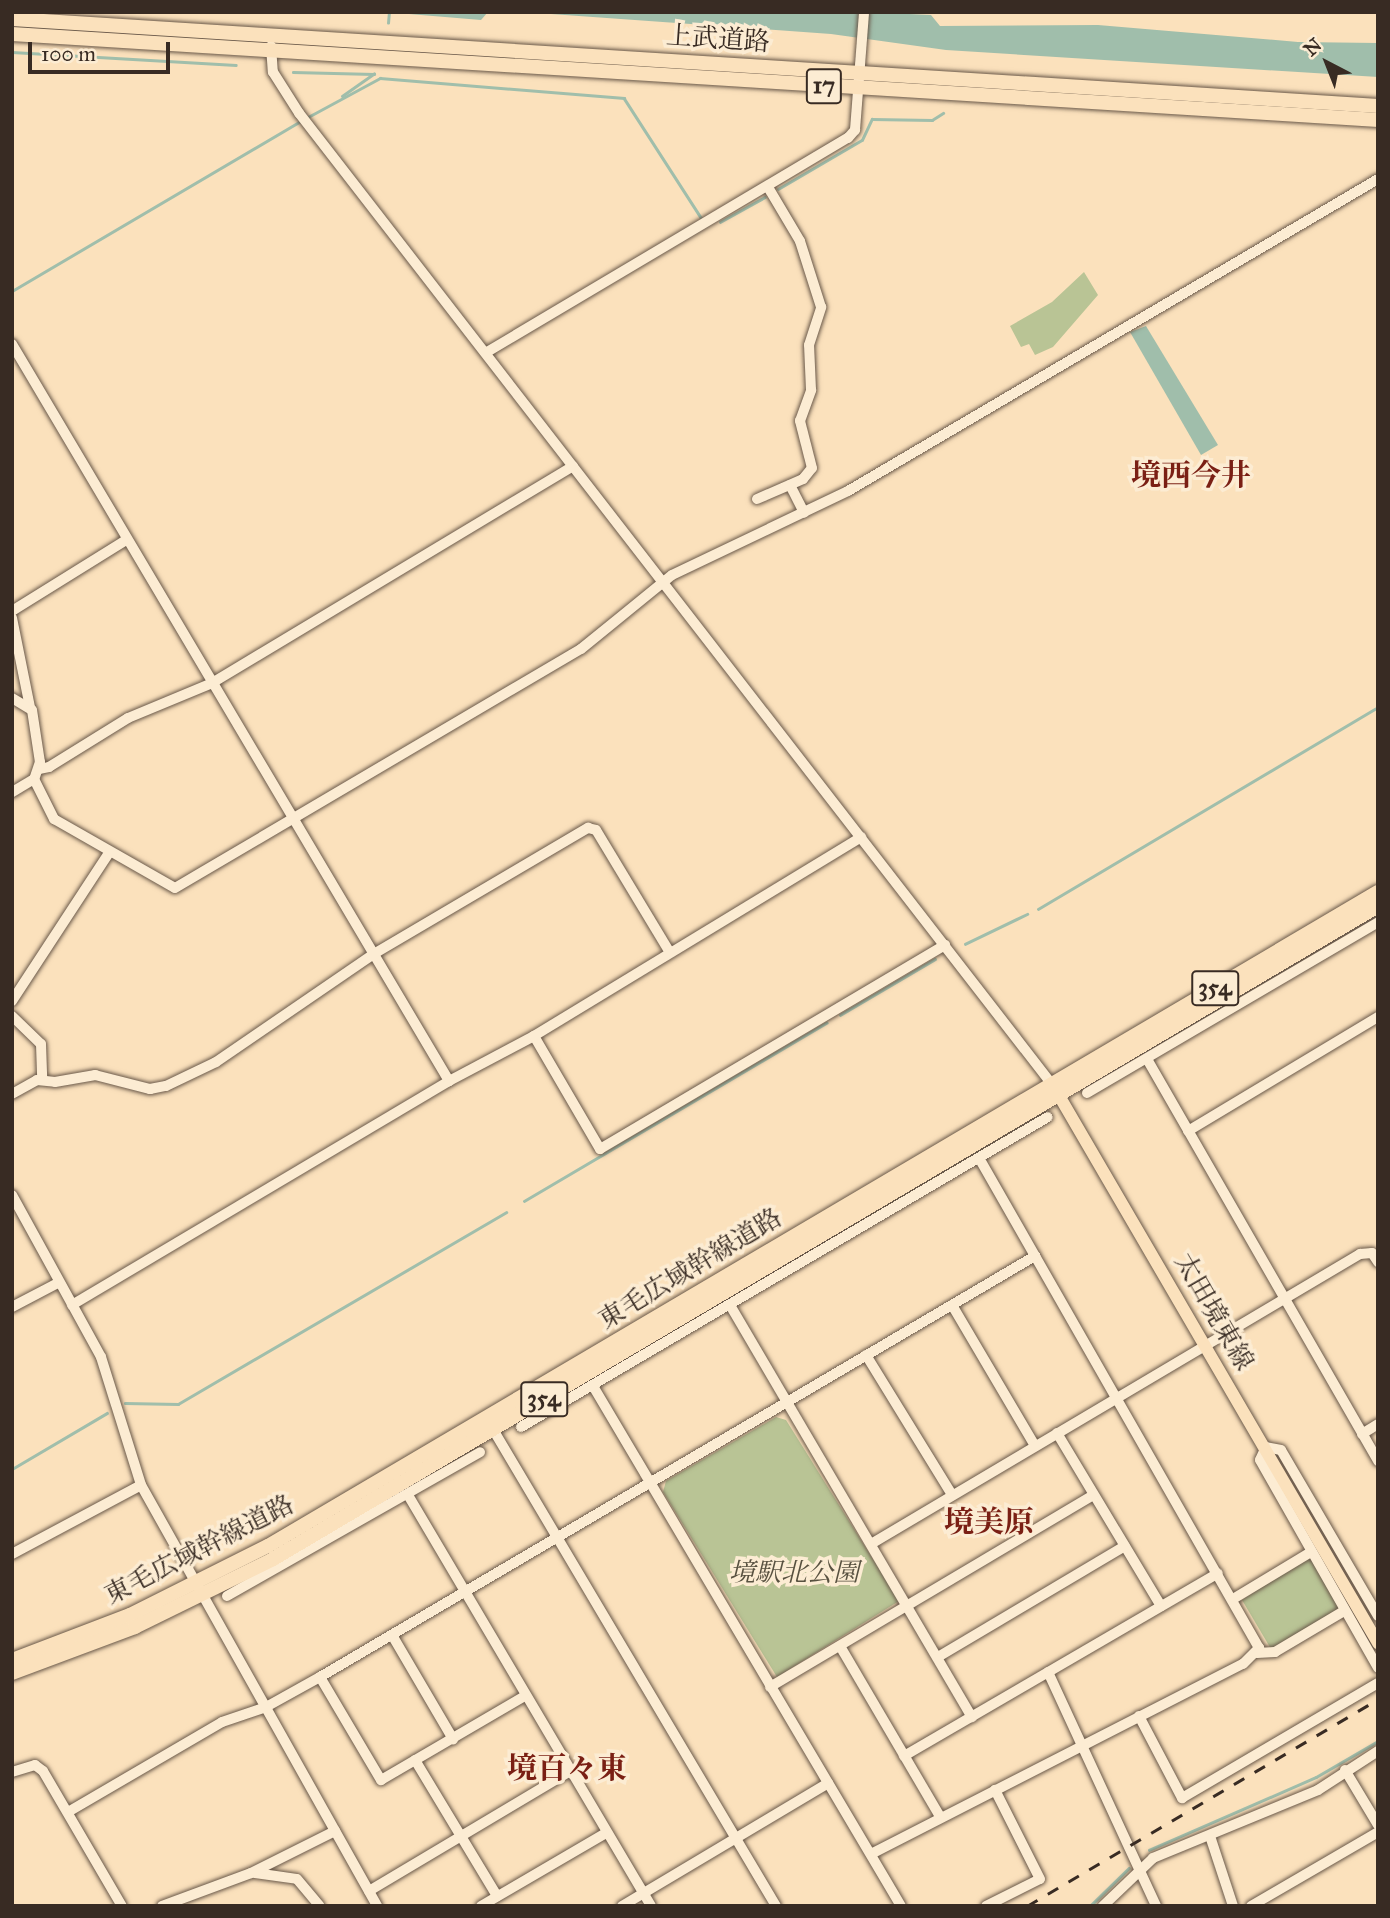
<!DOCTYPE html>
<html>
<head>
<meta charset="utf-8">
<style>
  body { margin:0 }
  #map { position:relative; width:1390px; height:1918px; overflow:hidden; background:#fbe1bc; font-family:"IM FELL Great Primer","Noto Serif JP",serif }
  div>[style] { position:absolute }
  .green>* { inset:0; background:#b9c495 }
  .water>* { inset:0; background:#a0beab }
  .stream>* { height:2.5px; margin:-1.25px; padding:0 1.25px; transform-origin:1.25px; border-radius:1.25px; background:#a0beab }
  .roads { filter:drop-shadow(0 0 2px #695849) drop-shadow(0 0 2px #695849) }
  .minor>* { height:10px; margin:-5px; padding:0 5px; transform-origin:5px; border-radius:5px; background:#fcecd3 }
  .major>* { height:12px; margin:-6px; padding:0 6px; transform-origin:6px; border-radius:6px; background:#fbe1bc }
  .highway>* { height:14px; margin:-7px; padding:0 7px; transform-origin:7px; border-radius:7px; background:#fbe1bc }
  .rail>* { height:2.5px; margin-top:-1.25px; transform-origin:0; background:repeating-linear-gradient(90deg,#382b23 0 12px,transparent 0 24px) }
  span { translate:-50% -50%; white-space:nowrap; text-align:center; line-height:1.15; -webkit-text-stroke:7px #fcecd3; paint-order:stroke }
  .shield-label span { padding:2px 5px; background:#fcecd3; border:2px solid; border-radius:5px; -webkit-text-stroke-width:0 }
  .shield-label { font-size:24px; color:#382b23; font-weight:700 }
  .street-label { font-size:26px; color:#382b23 }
  .park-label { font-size:26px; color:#585140; font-style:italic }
  .quarter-label { font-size:30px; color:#7a1f14; font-weight:700 }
  .frame { position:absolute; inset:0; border:14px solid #382b23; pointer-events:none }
  .north { position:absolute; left:1292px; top:28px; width:70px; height:70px; -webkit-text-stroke:5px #fcecd3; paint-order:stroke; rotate:318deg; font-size:19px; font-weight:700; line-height:28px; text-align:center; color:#382b23 }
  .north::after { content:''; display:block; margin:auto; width:24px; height:32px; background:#382b23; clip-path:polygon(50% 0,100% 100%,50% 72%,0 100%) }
  .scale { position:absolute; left:28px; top:42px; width:142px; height:32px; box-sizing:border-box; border:4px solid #382b23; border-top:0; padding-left:9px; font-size:21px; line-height:24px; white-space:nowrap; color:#382b23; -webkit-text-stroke:5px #fcecd3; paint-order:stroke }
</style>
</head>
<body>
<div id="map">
  <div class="green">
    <i style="clip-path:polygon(1084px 272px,1098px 295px,1053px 347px,1035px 355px,1029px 344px,1021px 347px,1010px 326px,1052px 302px)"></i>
    <i style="clip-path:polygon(776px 1417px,786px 1420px,899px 1601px,777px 1677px,663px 1492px,666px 1481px)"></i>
    <i style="clip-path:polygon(1307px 1558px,1312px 1559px,1341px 1608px,1271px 1649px,1242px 1600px)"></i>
  </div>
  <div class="water">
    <i style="clip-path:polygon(385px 12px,488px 12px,481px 20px)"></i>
    <i style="clip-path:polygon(523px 12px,867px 12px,931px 15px,940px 26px,1098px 25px,1298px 42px,1378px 43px,1378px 77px,946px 50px,831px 34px)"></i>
    <i style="clip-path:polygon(1146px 326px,1218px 445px,1201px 455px,1130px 332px)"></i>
  </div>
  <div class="stream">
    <i style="left:388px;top:23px;width:11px;rotate:-85deg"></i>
    <i style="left:12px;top:52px;width:224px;rotate:3.3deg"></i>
    <i style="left:293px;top:72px;width:81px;rotate:1.4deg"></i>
    <i style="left:342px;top:96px;width:39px;rotate:-35deg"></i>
    <i style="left:308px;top:117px;width:82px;rotate:-28.4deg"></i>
    <i style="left:380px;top:78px;width:245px;rotate:4.7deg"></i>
    <i style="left:624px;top:98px;width:144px;rotate:57.2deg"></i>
    <i style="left:778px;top:189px;width:97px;rotate:-30.3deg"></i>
    <i style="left:862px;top:140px;width:23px;rotate:-65deg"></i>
    <i style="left:872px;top:119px;width:60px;rotate:1deg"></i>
    <i style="left:932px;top:120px;width:13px;rotate:-32deg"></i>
    <i style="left:720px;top:222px;width:51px;rotate:-29.1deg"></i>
    <i style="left:12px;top:291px;width:337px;rotate:-30.5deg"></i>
    <i style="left:1038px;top:909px;width:392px;rotate:-30.7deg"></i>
    <i style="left:965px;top:944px;width:69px;rotate:-25.8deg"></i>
    <i style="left:840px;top:1015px;width:110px;rotate:-30.5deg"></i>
    <i style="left:524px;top:1201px;width:351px;rotate:-30.5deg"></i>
    <i style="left:125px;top:1403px;width:53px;rotate:1.1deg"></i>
    <i style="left:178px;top:1404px;width:380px;rotate:-30.3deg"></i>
    <i style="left:12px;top:1469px;width:110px;rotate:-30.5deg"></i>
    <i style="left:1149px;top:1850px;width:182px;rotate:-23.6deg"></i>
    <i style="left:1316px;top:1777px;width:72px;rotate:-30.1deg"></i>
    <i style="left:1090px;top:1906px;width:54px;rotate:-44.3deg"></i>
  </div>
  <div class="roads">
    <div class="minor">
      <i style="left:271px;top:46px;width:26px;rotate:86deg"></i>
      <i style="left:273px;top:72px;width:49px;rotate:57.6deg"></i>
      <i style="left:299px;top:113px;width:1227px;rotate:52.22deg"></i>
      <i style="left:12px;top:344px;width:857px;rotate:59.33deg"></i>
      <i style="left:487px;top:352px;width:420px;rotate:-30.7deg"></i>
      <i style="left:848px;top:138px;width:11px;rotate:-49deg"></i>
      <i style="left:855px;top:130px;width:118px;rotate:-85.6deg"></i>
      <i style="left:790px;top:485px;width:31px;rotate:63deg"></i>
      <i style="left:757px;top:499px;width:50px;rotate:-23.5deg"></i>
      <i style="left:803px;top:479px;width:14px;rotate:-51deg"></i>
      <i style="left:812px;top:468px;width:49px;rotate:-104.3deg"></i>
      <i style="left:800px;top:421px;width:33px;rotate:-70deg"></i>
      <i style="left:811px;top:390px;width:45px;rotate:-92.5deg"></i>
      <i style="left:809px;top:345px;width:40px;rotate:-72deg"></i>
      <i style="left:821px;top:307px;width:69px;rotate:-107.7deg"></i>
      <i style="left:800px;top:241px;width:63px;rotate:-120.7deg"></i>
      <i style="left:12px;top:611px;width:134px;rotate:-31.9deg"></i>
      <i style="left:12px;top:618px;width:91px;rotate:78.6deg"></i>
      <i style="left:12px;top:698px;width:23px;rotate:31deg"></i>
      <i style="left:32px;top:710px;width:53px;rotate:81.3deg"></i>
      <i style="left:40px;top:762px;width:18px;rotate:109deg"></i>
      <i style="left:34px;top:779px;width:26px;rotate:149deg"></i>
      <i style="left:39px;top:769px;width:10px;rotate:-11deg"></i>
      <i style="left:49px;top:767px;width:93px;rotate:-31.8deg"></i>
      <i style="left:128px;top:718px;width:91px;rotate:-22.6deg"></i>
      <i style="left:212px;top:683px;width:421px;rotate:-31deg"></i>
      <i style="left:34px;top:779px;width:45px;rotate:63.4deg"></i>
      <i style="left:54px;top:819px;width:139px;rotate:29.7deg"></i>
      <i style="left:175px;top:888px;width:471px;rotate:-30.5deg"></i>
      <i style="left:581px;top:649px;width:117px;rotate:-39.1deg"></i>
      <i style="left:672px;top:575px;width:195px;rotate:-25.5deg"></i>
      <i style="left:848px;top:491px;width:615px;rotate:-30.48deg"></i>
      <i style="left:12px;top:1001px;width:177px;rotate:-56.8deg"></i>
      <i style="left:12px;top:1016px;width:40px;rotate:44deg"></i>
      <i style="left:41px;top:1044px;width:36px;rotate:88deg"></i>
      <i style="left:534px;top:1036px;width:131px;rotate:59.7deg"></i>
      <i style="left:600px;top:1149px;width:401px;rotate:-30.6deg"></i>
      <i style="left:1147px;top:1059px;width:464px;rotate:60.1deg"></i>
      <i style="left:1087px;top:1093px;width:338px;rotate:-30.4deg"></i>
      <i style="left:12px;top:1094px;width:29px;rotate:-29deg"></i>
      <i style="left:37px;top:1080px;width:18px;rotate:6deg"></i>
      <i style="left:55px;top:1082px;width:41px;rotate:-9.9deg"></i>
      <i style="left:95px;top:1075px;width:57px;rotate:14.3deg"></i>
      <i style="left:150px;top:1089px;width:16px;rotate:-11deg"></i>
      <i style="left:166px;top:1086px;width:55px;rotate:-25.6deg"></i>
      <i style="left:216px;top:1062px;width:189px;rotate:-34.4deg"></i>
      <i style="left:372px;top:955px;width:251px;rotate:-30.5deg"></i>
      <i style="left:588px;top:828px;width:8px;rotate:14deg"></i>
      <i style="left:596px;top:830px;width:141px;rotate:58.9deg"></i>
      <i style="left:1188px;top:1131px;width:222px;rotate:-31deg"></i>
      <i style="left:12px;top:1195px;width:185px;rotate:61.2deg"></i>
      <i style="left:101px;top:1357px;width:134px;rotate:72.6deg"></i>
      <i style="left:141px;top:1485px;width:483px;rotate:60.7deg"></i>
      <i style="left:72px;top:1305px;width:439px;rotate:-30.7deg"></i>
      <i style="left:449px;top:1081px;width:96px;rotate:-27.9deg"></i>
      <i style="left:534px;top:1036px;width:383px;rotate:-31.3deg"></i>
      <i style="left:730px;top:1305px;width:478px;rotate:59.6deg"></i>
      <i style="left:952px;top:1305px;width:164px;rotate:59.5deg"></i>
      <i style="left:12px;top:1307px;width:52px;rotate:-27.6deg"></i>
      <i style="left:866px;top:1355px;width:164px;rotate:58.4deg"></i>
      <i style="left:593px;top:1386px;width:604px;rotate:59.36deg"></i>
      <i style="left:491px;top:1426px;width:558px;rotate:59.3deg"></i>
      <i style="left:521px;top:1427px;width:611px;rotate:-30.47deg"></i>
      <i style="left:1057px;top:1433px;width:202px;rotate:59deg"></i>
      <i style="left:1362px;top:1434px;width:19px;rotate:-32deg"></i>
      <i style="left:408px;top:1495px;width:477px;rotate:59.4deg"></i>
      <i style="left:871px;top:1544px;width:569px;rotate:-30.67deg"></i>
      <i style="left:1360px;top:1254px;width:12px;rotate:-5deg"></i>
      <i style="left:1372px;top:1253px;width:11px;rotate:56deg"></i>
      <i style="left:12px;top:1554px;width:146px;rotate:-28.1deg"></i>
      <i style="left:227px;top:1596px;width:291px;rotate:-29.6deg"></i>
      <i style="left:1233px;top:1599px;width:91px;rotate:-31.1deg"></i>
      <i style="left:1378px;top:1616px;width:192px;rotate:-120.3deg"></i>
      <i style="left:1281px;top:1450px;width:15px;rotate:-169deg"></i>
      <i style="left:1266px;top:1447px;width:14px;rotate:115deg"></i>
      <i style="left:1260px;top:1460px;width:239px;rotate:60.4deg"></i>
      <i style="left:392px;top:1635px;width:121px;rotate:59.6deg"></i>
      <i style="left:840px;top:1646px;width:199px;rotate:59.6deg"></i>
      <i style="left:1257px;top:1653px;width:18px;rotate:-3deg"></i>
      <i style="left:1275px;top:1652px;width:80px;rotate:-30.7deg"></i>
      <i style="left:938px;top:1657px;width:217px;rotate:-30.7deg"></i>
      <i style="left:1048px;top:1672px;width:258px;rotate:65.2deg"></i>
      <i style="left:320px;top:1677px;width:120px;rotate:59.4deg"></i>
      <i style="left:381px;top:1780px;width:167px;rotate:-30.3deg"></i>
      <i style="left:770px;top:1687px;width:376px;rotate:-30.7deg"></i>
      <i style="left:1139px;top:1716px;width:93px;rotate:62.3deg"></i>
      <i style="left:1182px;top:1798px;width:227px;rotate:-30.4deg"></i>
      <i style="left:904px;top:1756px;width:363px;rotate:-30.2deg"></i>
      <i style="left:415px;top:1760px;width:159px;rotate:58.9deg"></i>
      <i style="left:1345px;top:1770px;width:64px;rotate:59deg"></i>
      <i style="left:12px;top:1772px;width:24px;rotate:-17deg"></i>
      <i style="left:35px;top:1765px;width:10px;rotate:37deg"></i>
      <i style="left:43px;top:1771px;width:156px;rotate:59.7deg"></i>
      <i style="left:68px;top:1812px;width:178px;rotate:-30.3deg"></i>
      <i style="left:222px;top:1722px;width:46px;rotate:-18.8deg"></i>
      <i style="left:266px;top:1707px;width:62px;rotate:-29.1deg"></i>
      <i style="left:320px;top:1677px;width:830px;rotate:-30.49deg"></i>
      <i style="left:1210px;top:1836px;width:74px;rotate:71.8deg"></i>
      <i style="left:871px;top:1854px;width:418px;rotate:-27.1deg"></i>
      <i style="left:1243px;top:1664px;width:23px;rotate:-45deg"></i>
      <i style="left:1259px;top:1648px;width:564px;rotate:-119.74deg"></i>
      <i style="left:255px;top:1873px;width:42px;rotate:8.1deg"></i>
      <i style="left:297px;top:1879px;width:35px;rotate:50deg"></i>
      <i style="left:369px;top:1891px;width:234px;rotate:-30.8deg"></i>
      <i style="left:162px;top:1906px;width:95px;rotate:-20.3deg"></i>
      <i style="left:251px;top:1873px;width:94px;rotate:-26.6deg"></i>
      <i style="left:481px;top:1906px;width:145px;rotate:-30.3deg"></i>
      <i style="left:622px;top:1906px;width:240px;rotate:-30.8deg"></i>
      <i style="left:986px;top:1906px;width:60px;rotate:-26.6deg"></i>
      <i style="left:1040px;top:1879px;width:100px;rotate:-116.8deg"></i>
      <i style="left:1103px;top:1906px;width:69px;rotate:-43.8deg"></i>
      <i style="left:1153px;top:1858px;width:178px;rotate:-22.4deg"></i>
      <i style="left:1318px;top:1790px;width:72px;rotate:-33deg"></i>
      <i style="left:1251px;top:1906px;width:147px;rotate:-30.2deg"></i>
    </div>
    <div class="major">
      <i style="left:1054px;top:1087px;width:644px;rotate:59.77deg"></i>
    </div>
    <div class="highway">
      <i style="left:12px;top:19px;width:1369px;rotate:3.64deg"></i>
      <i style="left:12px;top:34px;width:1369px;rotate:3.6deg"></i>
      <i style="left:12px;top:1660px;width:126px;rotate:-20.9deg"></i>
      <i style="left:130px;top:1615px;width:154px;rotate:-26.6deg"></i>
      <i style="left:268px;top:1546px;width:1288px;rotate:-30.51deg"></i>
      <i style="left:12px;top:1673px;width:131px;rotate:-20.5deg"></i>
      <i style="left:135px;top:1627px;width:154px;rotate:-26.2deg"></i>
      <i style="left:273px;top:1559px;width:1284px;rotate:-30.58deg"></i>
    </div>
  </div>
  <div class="rail">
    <i style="left:1027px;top:1906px;width:407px;rotate:-30.5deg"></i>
  </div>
  <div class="shield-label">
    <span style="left:824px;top:86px">17</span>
    <span style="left:1215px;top:988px">354</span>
    <span style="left:544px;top:1399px">354</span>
  </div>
  <div class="street-label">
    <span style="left:718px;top:39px;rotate:4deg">上武道路</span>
    <span style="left:690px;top:1269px;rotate:-31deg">東毛広域幹線道路</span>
    <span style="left:1214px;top:1312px;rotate:60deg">太田境東線</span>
    <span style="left:199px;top:1550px;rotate:-27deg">東毛広域幹線道路</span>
  </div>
  <div class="park-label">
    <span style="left:794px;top:1573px">境駅北公園</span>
  </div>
  <div class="quarter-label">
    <span style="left:1191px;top:475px">境西今井</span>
    <span style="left:989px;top:1522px">境美原</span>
    <span style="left:567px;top:1768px">境百々東</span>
  </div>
  <div class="frame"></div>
  <div class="north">N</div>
  <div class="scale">100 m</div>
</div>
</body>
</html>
